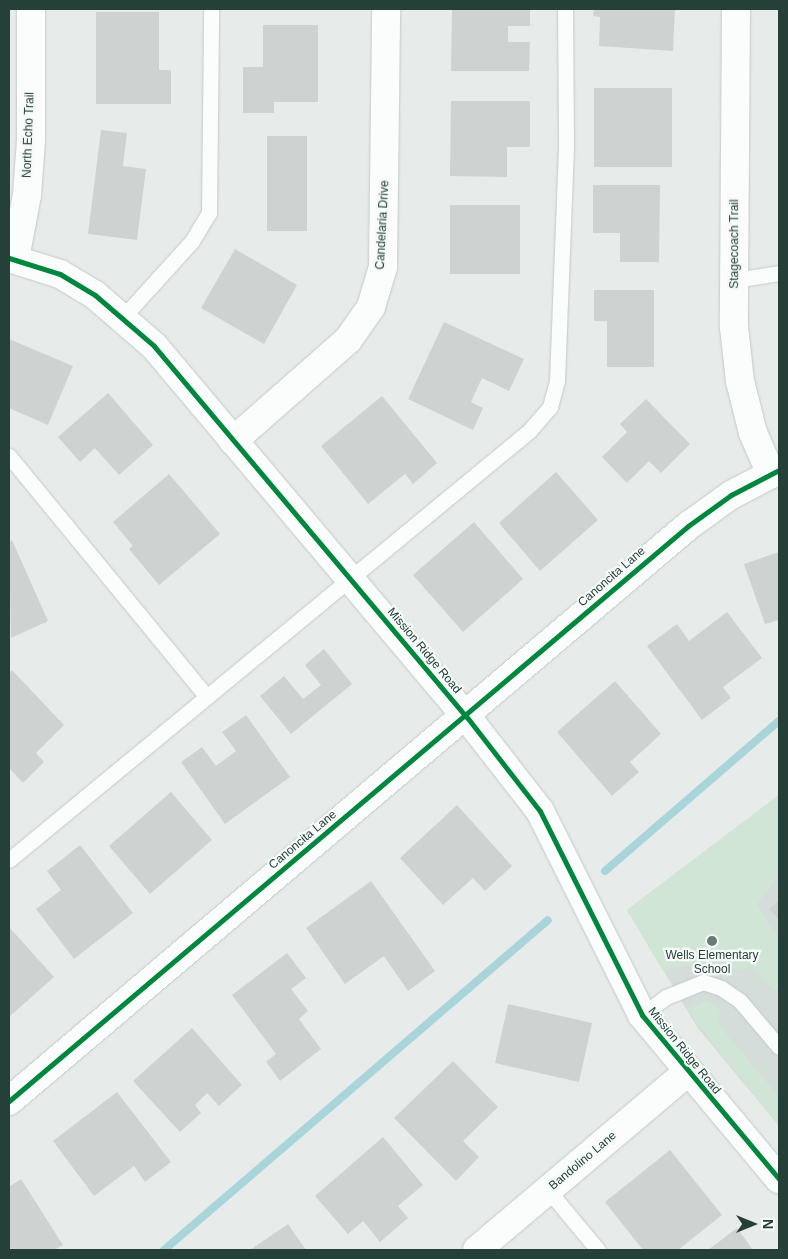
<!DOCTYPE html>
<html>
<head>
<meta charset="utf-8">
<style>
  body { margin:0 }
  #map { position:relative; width:788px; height:1259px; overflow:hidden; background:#e7ecea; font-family:Arial,sans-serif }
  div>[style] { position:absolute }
  .built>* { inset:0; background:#d5ddda }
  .green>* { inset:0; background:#d0e5d6 }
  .stream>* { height:8px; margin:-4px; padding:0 4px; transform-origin:4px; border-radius:4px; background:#a9d4d9 }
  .building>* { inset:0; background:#ced3d1 }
  .roads { filter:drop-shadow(0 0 1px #c4c9c7) drop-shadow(0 0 1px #c4c9c7) }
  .lane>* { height:15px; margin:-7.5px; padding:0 7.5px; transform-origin:7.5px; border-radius:7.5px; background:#fbfcfc }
  .street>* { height:28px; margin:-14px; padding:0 14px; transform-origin:14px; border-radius:14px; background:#fbfcfc }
  .secondary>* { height:28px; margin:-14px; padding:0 14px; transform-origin:14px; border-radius:14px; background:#fbfcfc }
  .cycleway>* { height:5px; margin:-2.5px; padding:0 2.5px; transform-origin:2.5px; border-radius:2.5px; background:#00873e }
  .dots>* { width:14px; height:14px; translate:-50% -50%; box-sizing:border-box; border:2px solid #f6faf8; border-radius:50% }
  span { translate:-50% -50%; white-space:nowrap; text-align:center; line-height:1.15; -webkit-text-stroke:4.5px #f6faf8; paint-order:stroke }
  .street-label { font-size:12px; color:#244038 }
  .poi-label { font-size:12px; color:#244038 }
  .frame { position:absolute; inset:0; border:10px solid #244038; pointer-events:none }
  .north { position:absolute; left:728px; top:1199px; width:50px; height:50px; -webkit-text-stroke:4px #f6faf8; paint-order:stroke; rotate:90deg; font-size:14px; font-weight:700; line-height:20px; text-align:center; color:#244038 }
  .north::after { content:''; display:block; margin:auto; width:18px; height:22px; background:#244038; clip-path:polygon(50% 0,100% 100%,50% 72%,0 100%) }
</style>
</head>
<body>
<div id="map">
  <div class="built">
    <i style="clip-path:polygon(779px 795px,779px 1126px,697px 1027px,627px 910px)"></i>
  </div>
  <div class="green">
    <i style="clip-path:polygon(779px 795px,779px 875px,757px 904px,779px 941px,779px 987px,775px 991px,751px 966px,741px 971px,710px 960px,663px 971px,627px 910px)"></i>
    <i style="clip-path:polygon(707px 1001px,722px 1011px,718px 1015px,719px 1025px,779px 1097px,779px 1126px,686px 1009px)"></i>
  </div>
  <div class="stream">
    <i style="left:605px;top:871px;width:230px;rotate:-40.8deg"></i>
    <i style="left:164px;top:1250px;width:506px;rotate:-40.67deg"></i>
  </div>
  <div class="building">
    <i style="clip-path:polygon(452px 9px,530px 9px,530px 26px,508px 26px,508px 42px,530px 42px,529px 71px,451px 71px)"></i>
    <i style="clip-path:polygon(594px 9px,675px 9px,673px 51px,599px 46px,600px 17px,593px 16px)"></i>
    <i style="clip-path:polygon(96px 12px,159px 12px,159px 70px,171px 70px,171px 104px,96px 104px)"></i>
    <i style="clip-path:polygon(263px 25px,318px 25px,318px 102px,274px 102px,274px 113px,243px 113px,243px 67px,263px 67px)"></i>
    <i style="clip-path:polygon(594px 88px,672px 88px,672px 167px,594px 167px)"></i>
    <i style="clip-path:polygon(451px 101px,530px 101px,530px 147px,507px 147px,507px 177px,450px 176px)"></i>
    <i style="clip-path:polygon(101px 130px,127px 133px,123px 166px,146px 169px,137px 240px,88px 234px)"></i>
    <i style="clip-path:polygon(267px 136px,307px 136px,307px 231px,267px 231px)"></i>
    <i style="clip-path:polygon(593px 185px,660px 185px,659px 262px,620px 262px,620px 233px,593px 233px)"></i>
    <i style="clip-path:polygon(450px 205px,520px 205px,520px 274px,450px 274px)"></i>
    <i style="clip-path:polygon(235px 249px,297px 285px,264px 344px,201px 308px)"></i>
    <i style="clip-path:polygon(594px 290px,654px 290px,654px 367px,607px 367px,607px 321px,594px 321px)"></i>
    <i style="clip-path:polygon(444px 322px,524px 359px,509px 391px,482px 378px,471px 402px,483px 408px,473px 430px,408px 399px)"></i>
    <i style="clip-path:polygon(9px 339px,73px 366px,48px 425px,9px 408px)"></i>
    <i style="clip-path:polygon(108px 393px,153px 445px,119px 475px,95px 448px,80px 462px,58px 437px)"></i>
    <i style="clip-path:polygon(382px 396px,437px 463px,413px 484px,405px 474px,368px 504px,321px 446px)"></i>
    <i style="clip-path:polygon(646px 399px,690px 444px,661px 473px,649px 461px,627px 483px,602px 457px,627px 432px,620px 424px)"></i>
    <i style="clip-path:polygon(556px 472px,598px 520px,540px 571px,499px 523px)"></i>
    <i style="clip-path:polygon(169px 474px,220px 534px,159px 585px,129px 549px,133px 546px,113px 522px)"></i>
    <i style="clip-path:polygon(474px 522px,523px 579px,463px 632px,413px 575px)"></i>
    <i style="clip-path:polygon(12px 540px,48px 621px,11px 638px,9px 542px)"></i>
    <i style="clip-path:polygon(779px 552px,779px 620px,765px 624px,744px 564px)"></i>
    <i style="clip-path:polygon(727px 612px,762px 658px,723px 687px,731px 698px,702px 720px,647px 646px,677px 624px,689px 641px)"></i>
    <i style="clip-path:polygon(324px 649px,352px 684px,291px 734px,260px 696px,284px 676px,303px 699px,321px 685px,305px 665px)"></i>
    <i style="clip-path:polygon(12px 670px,64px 725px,36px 753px,44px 762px,23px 783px,9px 768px,9px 674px)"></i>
    <i style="clip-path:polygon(615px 681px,661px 734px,630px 762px,639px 772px,612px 796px,557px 732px)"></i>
    <i style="clip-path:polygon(246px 715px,290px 777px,225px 824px,181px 762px,202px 747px,216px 766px,236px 751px,222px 732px)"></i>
    <i style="clip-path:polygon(171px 792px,212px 840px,150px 894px,109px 846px)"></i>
    <i style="clip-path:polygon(457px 805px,512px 866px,485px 891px,473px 878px,443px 905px,400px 858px)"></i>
    <i style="clip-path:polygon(80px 845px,133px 913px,74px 959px,36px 909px,61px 890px,47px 871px)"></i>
    <i style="clip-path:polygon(371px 881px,435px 971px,408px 991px,384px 956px,345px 984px,306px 928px)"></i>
    <i style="clip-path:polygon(779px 900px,779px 920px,769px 909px)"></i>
    <i style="clip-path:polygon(9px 927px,54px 977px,9px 1017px)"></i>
    <i style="clip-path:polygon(287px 953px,306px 978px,291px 989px,308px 1011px,299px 1019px,321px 1049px,280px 1081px,266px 1062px,276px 1054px,232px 995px)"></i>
    <i style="clip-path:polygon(508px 1004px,592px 1023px,579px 1082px,495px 1063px)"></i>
    <i style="clip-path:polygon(192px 1028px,242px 1085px,219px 1106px,207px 1093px,195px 1105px,201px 1113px,180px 1132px,133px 1081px)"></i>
    <i style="clip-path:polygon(453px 1061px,498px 1107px,463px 1141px,479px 1157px,456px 1181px,394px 1118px)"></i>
    <i style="clip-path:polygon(117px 1092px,171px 1162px,145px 1182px,134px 1166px,94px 1196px,53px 1141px)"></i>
    <i style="clip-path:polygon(383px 1137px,423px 1185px,398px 1206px,408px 1218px,380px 1242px,363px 1221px,348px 1234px,315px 1196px)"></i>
    <i style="clip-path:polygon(670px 1150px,722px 1215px,678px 1250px,643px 1250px,605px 1202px)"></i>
    <i style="clip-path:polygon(21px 1179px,63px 1245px,54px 1250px,9px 1250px,9px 1187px)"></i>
    <i style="clip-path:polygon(288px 1224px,306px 1250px,250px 1250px)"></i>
    <i style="clip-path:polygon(737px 1228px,753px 1250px,708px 1250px)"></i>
  </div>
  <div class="roads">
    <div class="lane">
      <i style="left:735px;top:280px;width:45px;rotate:-9deg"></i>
      <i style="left:124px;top:316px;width:101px;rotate:-47.8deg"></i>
      <i style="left:192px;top:241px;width:33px;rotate:-59deg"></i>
      <i style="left:209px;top:213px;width:204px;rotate:-89.4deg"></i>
      <i style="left:9px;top:456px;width:310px;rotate:50.6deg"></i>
      <i style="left:9px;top:860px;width:674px;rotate:-39.52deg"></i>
      <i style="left:529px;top:431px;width:32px;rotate:-49deg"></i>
      <i style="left:550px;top:407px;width:27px;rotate:-75deg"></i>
      <i style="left:557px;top:381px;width:235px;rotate:-87.8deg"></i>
      <i style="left:566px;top:146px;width:137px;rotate:-90.4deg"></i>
      <i style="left:642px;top:1015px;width:30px;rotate:-37deg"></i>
      <i style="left:666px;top:997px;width:40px;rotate:-22deg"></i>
      <i style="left:703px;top:982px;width:19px;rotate:18deg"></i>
      <i style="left:721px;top:988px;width:23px;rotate:34deg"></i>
      <i style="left:740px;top:1001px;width:60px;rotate:49.7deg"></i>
      <i style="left:548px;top:1190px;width:78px;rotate:50.2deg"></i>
    </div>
    <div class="street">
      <i style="left:736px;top:9px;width:318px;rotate:90.4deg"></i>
      <i style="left:734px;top:327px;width:54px;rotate:83.7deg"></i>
      <i style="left:740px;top:381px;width:54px;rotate:76deg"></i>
      <i style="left:753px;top:433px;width:45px;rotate:66.3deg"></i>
      <i style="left:15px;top:259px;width:65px;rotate:-79.4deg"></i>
      <i style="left:27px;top:195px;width:55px;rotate:-85.8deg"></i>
      <i style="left:31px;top:140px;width:131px;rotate:-90deg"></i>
      <i style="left:233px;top:441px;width:153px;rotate:-41.3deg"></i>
      <i style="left:348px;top:340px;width:40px;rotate:-55.1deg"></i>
      <i style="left:371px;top:307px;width:42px;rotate:-73.3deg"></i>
      <i style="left:383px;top:267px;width:258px;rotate:-89.3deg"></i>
      <i style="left:9px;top:1101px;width:890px;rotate:-40.26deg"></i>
      <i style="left:688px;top:526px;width:53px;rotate:-35.8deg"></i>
      <i style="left:731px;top:495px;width:54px;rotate:-27.5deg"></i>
      <i style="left:477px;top:1250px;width:276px;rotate:-40.2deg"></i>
    </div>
    <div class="secondary">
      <i style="left:9px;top:258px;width:53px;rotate:17.4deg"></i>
      <i style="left:60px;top:274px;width:41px;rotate:31deg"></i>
      <i style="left:95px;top:295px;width:78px;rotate:40.8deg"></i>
      <i style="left:154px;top:346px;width:484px;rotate:49.9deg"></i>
      <i style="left:466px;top:716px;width:120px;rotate:52.1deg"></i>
      <i style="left:540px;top:811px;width:228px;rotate:63.4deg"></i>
      <i style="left:642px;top:1015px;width:214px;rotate:50.1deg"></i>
    </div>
  </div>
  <div class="cycleway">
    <i style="left:9px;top:258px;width:53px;rotate:17.4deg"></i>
    <i style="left:60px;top:274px;width:41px;rotate:31deg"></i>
    <i style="left:95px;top:295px;width:78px;rotate:40.8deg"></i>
    <i style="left:154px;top:346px;width:484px;rotate:49.9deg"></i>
    <i style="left:466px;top:716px;width:120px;rotate:52.1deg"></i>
    <i style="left:540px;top:811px;width:228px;rotate:63.4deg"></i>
    <i style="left:642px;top:1015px;width:214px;rotate:50.1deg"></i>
    <i style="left:9px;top:1101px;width:890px;rotate:-40.26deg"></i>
    <i style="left:688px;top:526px;width:53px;rotate:-35.8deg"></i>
    <i style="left:731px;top:495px;width:54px;rotate:-27.5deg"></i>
  </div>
  <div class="dots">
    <i style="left:712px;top:941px;background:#687c76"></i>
  </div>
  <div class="street-label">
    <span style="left:29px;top:135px;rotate:-88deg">North Echo Trail</span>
    <span style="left:383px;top:225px;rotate:-87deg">Candelaria Drive</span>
    <span style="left:735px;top:244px;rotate:-90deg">Stagecoach Trail</span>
    <span style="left:612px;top:577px;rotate:-41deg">Canoncita Lane</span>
    <span style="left:424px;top:651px;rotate:50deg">Mission Ridge Road</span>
    <span style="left:303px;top:840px;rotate:-40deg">Canoncita Lane</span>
    <span style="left:684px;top:1051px;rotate:51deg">Mission Ridge Road</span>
    <span style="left:583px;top:1161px;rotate:-40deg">Bandolino Lane</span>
  </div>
  <div class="poi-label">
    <span style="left:712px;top:963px">Wells Elementary<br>School</span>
  </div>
  <div class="frame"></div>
  <div class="north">N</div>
</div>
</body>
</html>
